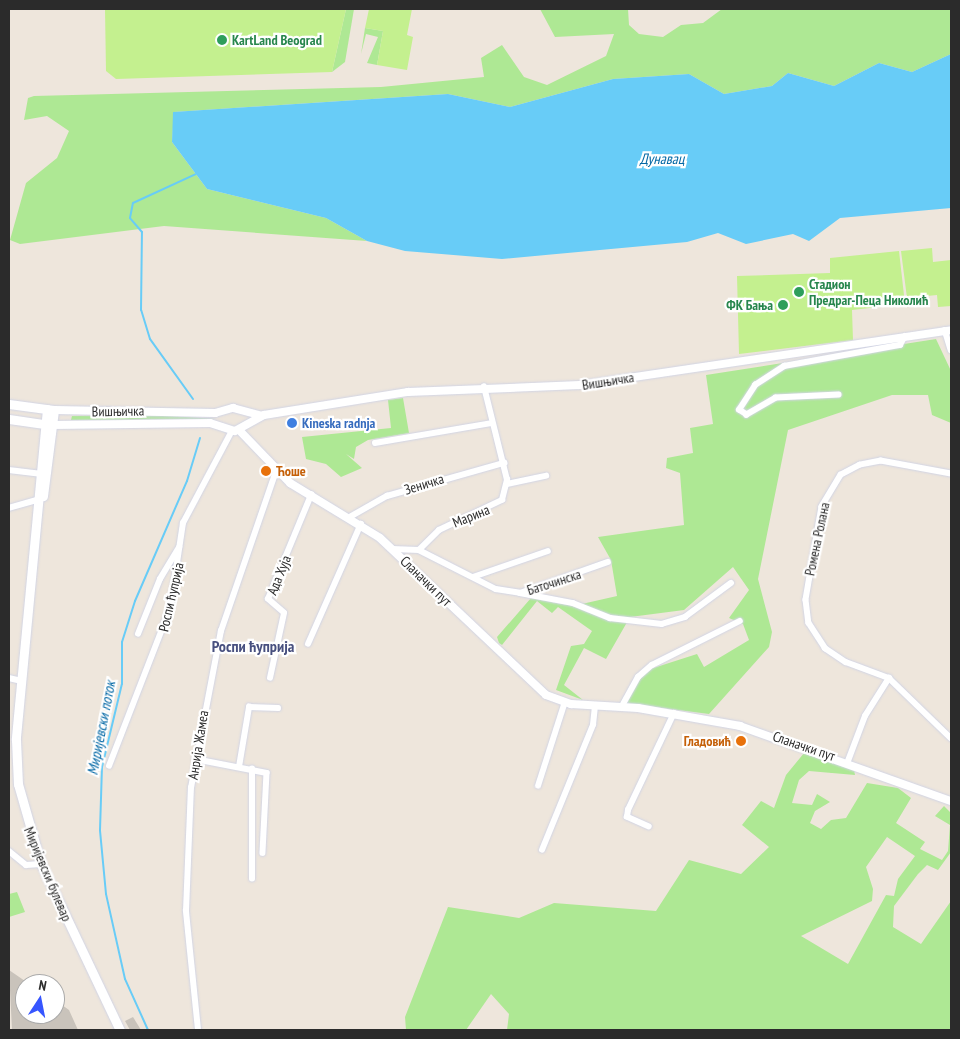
<!DOCTYPE html>
<html>
<head>
<meta charset="utf-8">
<style>
  body { margin:0 }
  #map { position:relative; width:960px; height:1039px; overflow:hidden; background:#eee6dc; font-family:"PT Sans Narrow",sans-serif }
  div>[style] { position:absolute }
  .green>* { inset:0; background:#aee894 }
  .pitch>* { inset:0; background:#c4f08f }
  .water>* { inset:0; background:#68ccf7 }
  .stream>* { height:2px; margin:-1px; padding:0 1px; transform-origin:1px; border-radius:1px; background:#68ccf7 }
  .building>* { inset:0; background:#c9c3bb }
  .roads { filter:drop-shadow(0 0 1px #d1d4e4) drop-shadow(0 0 1px #d1d4e4) }
  .minor>* { height:5.5px; margin:-2.75px; padding:0 2.75px; transform-origin:2.75px; border-radius:2.75px; background:#fff }
  .tertiary>* { height:8px; margin:-4px; padding:0 4px; transform-origin:4px; border-radius:4px; background:#fff }
  .secondary>* { height:9px; margin:-4.5px; padding:0 4.5px; transform-origin:4.5px; border-radius:4.5px; background:#fff }
  .dots>* { width:14px; height:14px; translate:-50% -50%; box-sizing:border-box; border:2px solid #fff; border-radius:50% }
  span { translate:-50% -50%; white-space:nowrap; text-align:center; line-height:1.15; -webkit-text-stroke:4.5px #fff; paint-order:stroke }
  .leisure-label { font-size:14px; color:#27864d; font-weight:700 }
  .left { translate:0 -50%; text-align:left }
  .right { translate:-100% -50%; text-align:right }
  .street-label { font-size:14px; color:#2b2b2b }
  .shop-label { font-size:14px; color:#366cbe; font-weight:700 }
  .food-label { font-size:14px; color:#c56008; font-weight:700 }
  .water-label { font-size:15px; color:#0468a5; font-style:italic }
  .quarter-label { font-size:16px; color:#48507f; font-weight:700 }
  .frame { position:absolute; inset:0; border:10px solid #2b2b2b; pointer-events:none }
  .north { position:absolute; left:15px; top:974px; width:50px; height:50px; box-sizing:border-box; background:#fff; border:1px solid #aaa; border-radius:50%; rotate:11deg; font-size:14px; font-weight:700; line-height:20px; text-align:center; color:#2b2b2b }
  .north::after { content:''; display:block; margin:auto; width:18px; height:22px; background:#3756ff; clip-path:polygon(50% 0,100% 100%,50% 72%,0 100%) }
</style>
</head>
<body>
<div id="map">
  <div class="green">
    <i style="clip-path:polygon(346px 9px,354px 9px,345px 62px,332px 72px)"></i>
    <i style="clip-path:polygon(540px 9px,628px 9px,629px 25px,639px 34px,663px 37px,681px 25px,703px 23px,722px 9px,951px 9px,951px 54px,912px 72px,879px 63px,834px 86px,788px 73px,772px 86px,724px 94px,689px 74px,613px 79px,510px 107px,448px 94px,174px 112px,172px 142px,207px 189px,326px 218px,367px 241px,164px 226px,20px 244px,10px 240px,26px 183px,57px 158px,69px 131px,47px 116px,24px 120px,28px 98px,34px 96px,381px 87px,484px 77px,481px 58px,502px 45px,524px 77px,547px 85px,606px 56px,614px 34px,555px 37px)"></i>
    <i style="clip-path:polygon(365px 28px,383px 31px,377px 65px,367px 63px,378px 37px,366px 34px,361px 54px)"></i>
    <i style="clip-path:polygon(936px 339px,951px 371px,951px 423px,932px 415px,928px 395px,892px 395px,788px 430px,758px 579px,772px 632px,769px 647px,709px 714px,623px 703px,644px 671px,697px 654px,704px 667px,749px 640px,743px 624px,729px 618px,749px 590px,733px 567px,684px 610px,630px 617px,606px 659px,584px 648px,564px 685px,583px 700px,556px 690px,571px 646px,584px 644px,592px 631px,558px 607px,552px 613px,537px 601px,502px 645px,499px 643px,497px 637px,531px 598px,573px 606px,617px 596px,611px 560px,598px 537px,684px 525px,680px 473px,666px 468px,667px 458px,693px 453px,690px 428px,713px 424px,706px 375px)"></i>
    <i style="clip-path:polygon(403px 398px,409px 433px,368px 440px,356px 447px,354px 459px,346px 454px,362px 468px,341px 477px,326px 464px,306px 459px,302px 437px,391px 428px,388px 400px)"></i>
    <i style="clip-path:polygon(157px 415px,216px 419px,71px 420px,72px 416px)"></i>
    <i style="clip-path:polygon(evenodd,809px 747px,853px 764px,855px 775px,809px 771px,799px 780px,792px 803px,812px 805px,817px 794px,830px 802px,815px 811px,810px 823px,821px 829px,831px 820px,846px 818px,867px 783px,898px 788px,911px 798px,896px 823px,925px 842px,920px 849px,942px 860px,948px 851px,950px 825px,935px 816px,944px 806px,951px 813px,951px 852px,938px 870px,927px 865px,918px 874px,894px 906px,893px 927px,921px 944px,951px 901px,951px 1030px,507px 1030px,509px 1014px,491px 994px,466px 1030px,406px 1030px,405px 1017px,448px 907px,519px 918px,554px 903px,656px 911px,689px 860px,741px 874px,769px 847px,742px 825px,761px 801px,774px 808px,786px 775px,809px 747px,887px 837px,915px 856px,898px 879px,894px 896px,886px 895px,848px 964px,801px 936px,872px 901px,873px 889px,866px 867px,887px 837px)"></i>
    <i style="clip-path:polygon(17px 892px,25px 912px,9px 917px,9px 894px)"></i>
  </div>
  <div class="pitch">
    <i style="clip-path:polygon(105px 9px,346px 9px,332px 72px,116px 79px,106px 71px)"></i>
    <i style="clip-path:polygon(369px 9px,412px 9px,407px 35px,413px 37px,407px 70px,377px 65px,383px 31px,365px 28px)"></i>
    <i style="clip-path:polygon(932px 248px,933px 262px,951px 260px,951px 306px,938px 307px,937px 295px,907px 298px,901px 251px)"></i>
    <i style="clip-path:polygon(899px 251px,905px 304px,852px 310px,853px 340px,739px 354px,737px 276px,830px 273px,830px 258px)"></i>
  </div>
  <div class="water">
    <i style="clip-path:polygon(951px 54px,951px 208px,840px 218px,809px 241px,793px 234px,746px 244px,718px 233px,687px 242px,502px 259px,405px 251px,367px 241px,326px 218px,207px 189px,172px 142px,173px 112px,448px 94px,510px 107px,613px 79px,689px 74px,724px 94px,772px 86px,788px 73px,834px 86px,879px 63px,912px 72px)"></i>
  </div>
  <div class="stream">
    <i style="left:193px;top:399px;width:74px;rotate:-125.6deg"></i>
    <i style="left:150px;top:339px;width:30px;rotate:-107deg"></i>
    <i style="left:141px;top:310px;width:78px;rotate:-89.3deg"></i>
    <i style="left:142px;top:232px;width:18px;rotate:-131deg"></i>
    <i style="left:130px;top:218px;width:15px;rotate:-79deg"></i>
    <i style="left:133px;top:203px;width:69px;rotate:-24.7deg"></i>
    <i style="left:148px;top:1030px;width:56px;rotate:-114.3deg"></i>
    <i style="left:125px;top:979px;width:87px;rotate:-102.6deg"></i>
    <i style="left:106px;top:894px;width:64px;rotate:-95.4deg"></i>
    <i style="left:100px;top:830px;width:63px;rotate:-88.2deg"></i>
    <i style="left:102px;top:767px;width:85px;rotate:-76.5deg"></i>
    <i style="left:122px;top:684px;width:42px;rotate:-90deg"></i>
    <i style="left:122px;top:642px;width:43px;rotate:-72.4deg"></i>
    <i style="left:135px;top:601px;width:131px;rotate:-66.6deg"></i>
    <i style="left:187px;top:481px;width:45px;rotate:-73.2deg"></i>
  </div>
  <div class="building">
    <i style="clip-path:polygon(9px 970px,25px 981px,25px 1014px,55px 1014px,55px 1000px,69px 1010px,78px 1030px,12px 1030px)"></i>
    <i style="clip-path:polygon(133px 1017px,141px 1030px,130px 1030px,125px 1021px)"></i>
  </div>
  <div class="roads">
    <div class="minor">
      <i style="left:945px;top:330px;width:21px;rotate:73deg"></i>
      <i style="left:839px;top:395px;width:63px;rotate:177.3deg"></i>
      <i style="left:776px;top:398px;width:34px;rotate:150deg"></i>
      <i style="left:747px;top:415px;width:9px;rotate:-148deg"></i>
      <i style="left:739px;top:410px;width:30px;rotate:-57deg"></i>
      <i style="left:755px;top:385px;width:35px;rotate:-33deg"></i>
      <i style="left:784px;top:366px;width:118px;rotate:-10.3deg"></i>
      <i style="left:900px;top:345px;width:10px;rotate:-61deg"></i>
      <i style="left:375px;top:443px;width:119px;rotate:-9.7deg"></i>
      <i style="left:9px;top:470px;width:31px;rotate:7deg"></i>
      <i style="left:951px;top:474px;width:71px;rotate:-169.5deg"></i>
      <i style="left:881px;top:461px;width:21px;rotate:169deg"></i>
      <i style="left:860px;top:465px;width:21px;rotate:152deg"></i>
      <i style="left:841px;top:475px;width:37px;rotate:121deg"></i>
      <i style="left:822px;top:507px;width:94px;rotate:99.8deg"></i>
      <i style="left:806px;top:600px;width:23px;rotate:83deg"></i>
      <i style="left:809px;top:623px;width:30px;rotate:57deg"></i>
      <i style="left:825px;top:648px;width:25px;rotate:34deg"></i>
      <i style="left:846px;top:662px;width:46px;rotate:20.4deg"></i>
      <i style="left:889px;top:678px;width:86px;rotate:44.1deg"></i>
      <i style="left:507px;top:484px;width:40px;rotate:-12deg"></i>
      <i style="left:9px;top:508px;width:33px;rotate:-16deg"></i>
      <i style="left:350px;top:517px;width:43px;rotate:-29.6deg"></i>
      <i style="left:387px;top:496px;width:122px;rotate:-15.8deg"></i>
      <i style="left:392px;top:549px;width:27px;rotate:2deg"></i>
      <i style="left:419px;top:550px;width:28px;rotate:-45deg"></i>
      <i style="left:439px;top:530px;width:70px;rotate:-25.5deg"></i>
      <i style="left:502px;top:500px;width:21px;rotate:-76deg"></i>
      <i style="left:507px;top:480px;width:96px;rotate:-103.9deg"></i>
      <i style="left:419px;top:550px;width:86px;rotate:26.9deg"></i>
      <i style="left:496px;top:589px;width:24px;rotate:9deg"></i>
      <i style="left:520px;top:593px;width:93px;rotate:-19.4deg"></i>
      <i style="left:473px;top:577px;width:79px;rotate:-19.1deg"></i>
      <i style="left:520px;top:593px;width:54px;rotate:10.7deg"></i>
      <i style="left:573px;top:603px;width:40px;rotate:22deg"></i>
      <i style="left:610px;top:618px;width:52px;rotate:6.6deg"></i>
      <i style="left:662px;top:624px;width:24px;rotate:-17deg"></i>
      <i style="left:685px;top:617px;width:57px;rotate:-36.5deg"></i>
      <i style="left:138px;top:634px;width:59px;rotate:-68.2deg"></i>
      <i style="left:160px;top:579px;width:37px;rotate:-59deg"></i>
      <i style="left:308px;top:644px;width:131px;rotate:-66.2deg"></i>
      <i style="left:9px;top:678px;width:13px;rotate:13deg"></i>
      <i style="left:270px;top:678px;width:66px;rotate:-77.8deg"></i>
      <i style="left:284px;top:613px;width:21px;rotate:-139deg"></i>
      <i style="left:268px;top:599px;width:113px;rotate:-67.5deg"></i>
      <i style="left:622px;top:706px;width:33px;rotate:-61deg"></i>
      <i style="left:638px;top:677px;width:18px;rotate:-41deg"></i>
      <i style="left:652px;top:665px;width:98px;rotate:-26.6deg"></i>
      <i style="left:195px;top:759px;width:73px;rotate:11deg"></i>
      <i style="left:267px;top:773px;width:80px;rotate:92.9deg"></i>
      <i style="left:848px;top:761px;width:48px;rotate:-69.3deg"></i>
      <i style="left:865px;top:716px;width:45px;rotate:-57.7deg"></i>
      <i style="left:109px;top:766px;width:168px;rotate:-68.8deg"></i>
      <i style="left:170px;top:609px;width:87px;rotate:-81.4deg"></i>
      <i style="left:183px;top:523px;width:104px;rotate:-62deg"></i>
      <i style="left:239px;top:767px;width:61px;rotate:-80.5deg"></i>
      <i style="left:249px;top:707px;width:29px;rotate:2deg"></i>
      <i style="left:538px;top:786px;width:88px;rotate:-72.2deg"></i>
      <i style="left:649px;top:827px;width:24px;rotate:-156deg"></i>
      <i style="left:627px;top:817px;width:7px;rotate:-82deg"></i>
      <i style="left:628px;top:810px;width:107px;rotate:-64.6deg"></i>
      <i style="left:542px;top:850px;width:135px;rotate:-67.8deg"></i>
      <i style="left:593px;top:725px;width:19px;rotate:-84deg"></i>
      <i style="left:9px;top:851px;width:22px;rotate:39deg"></i>
      <i style="left:26px;top:865px;width:15px;rotate:-4deg"></i>
      <i style="left:252px;top:879px;width:110px;rotate:-90deg"></i>
      <i style="left:198px;top:1030px;width:120px;rotate:-95.8deg"></i>
      <i style="left:186px;top:911px;width:123px;rotate:-87.7deg"></i>
      <i style="left:191px;top:788px;width:160px;rotate:-79.2deg"></i>
      <i style="left:221px;top:631px;width:169px;rotate:-71deg"></i>
    </div>
    <div class="tertiary">
      <i style="left:54px;top:410px;width:161px;rotate:1.1deg"></i>
      <i style="left:215px;top:413px;width:19px;rotate:-16deg"></i>
      <i style="left:233px;top:408px;width:28px;rotate:15deg"></i>
      <i style="left:53px;top:425px;width:157px;rotate:-0.7deg"></i>
      <i style="left:210px;top:423px;width:26px;rotate:18deg"></i>
      <i style="left:235px;top:431px;width:33px;rotate:-29deg"></i>
      <i style="left:264px;top:415px;width:146px;rotate:-9.1deg"></i>
      <i style="left:408px;top:392px;width:172px;rotate:-2.3deg"></i>
      <i style="left:580px;top:385px;width:375px;rotate:-8.4deg"></i>
      <i style="left:239px;top:430px;width:74px;rotate:46.1deg"></i>
      <i style="left:290px;top:483px;width:105px;rotate:31.4deg"></i>
      <i style="left:380px;top:538px;width:228px;rotate:43.4deg"></i>
      <i style="left:546px;top:695px;width:27px;rotate:20deg"></i>
      <i style="left:571px;top:704px;width:67px;rotate:3.4deg"></i>
      <i style="left:638px;top:708px;width:104px;rotate:10deg"></i>
      <i style="left:740px;top:726px;width:224px;rotate:19.6deg"></i>
    </div>
    <div class="secondary">
      <i style="left:9px;top:404px;width:45px;rotate:7.6deg"></i>
      <i style="left:54px;top:410px;width:87px;rotate:97.3deg"></i>
      <i style="left:47px;top:409px;width:332px;rotate:95.4deg"></i>
      <i style="left:16px;top:740px;width:44px;rotate:87.4deg"></i>
      <i style="left:18px;top:784px;width:83px;rotate:74deg"></i>
      <i style="left:41px;top:864px;width:184px;rotate:64.6deg"></i>
      <i style="left:9px;top:419px;width:41px;rotate:8.3deg"></i>
    </div>
  </div>
  <div class="dots">
    <i style="left:222px;top:40px;background:#2e9e5b"></i>
    <i style="left:799px;top:292px;background:#2e9e5b"></i>
    <i style="left:783px;top:305px;background:#2e9e5b"></i>
    <i style="left:292px;top:423px;background:#3f7fe0"></i>
    <i style="left:266px;top:471px;background:#e8710a"></i>
    <i style="left:741px;top:741px;background:#e8710a"></i>
  </div>
  <div class="leisure-label">
    <span class="left" style="left:232px;top:40px">KartLand Beograd</span>
    <span class="left" style="left:809px;top:292px">Стадион<br>Предраг-Пеца Николић</span>
    <span class="right" style="left:773px;top:305px">ФК Бања</span>
  </div>
  <div class="street-label">
    <span style="left:608px;top:381px;rotate:-9deg">Вишњичка</span>
    <span style="left:118px;top:411px;rotate:-1deg">Вишњичка</span>
    <span style="left:424px;top:484px;rotate:-17deg">Зеничка</span>
    <span style="left:471px;top:516px;rotate:-22deg">Марина</span>
    <span style="left:817px;top:539px;rotate:-78deg">Ромена Ролана</span>
    <span style="left:279px;top:575px;rotate:-68deg">Ада Хуја</span>
    <span style="left:426px;top:581px;rotate:44deg">Сланачки пут</span>
    <span style="left:554px;top:582px;rotate:-18deg">Баточинска</span>
    <span style="left:171px;top:597px;rotate:-77deg">Роспи ћуприја</span>
    <span style="left:198px;top:745px;rotate:-81deg">Анрија Жамеа</span>
    <span style="left:804px;top:746px;rotate:19deg">Сланачки пут</span>
    <span style="left:48px;top:874px;rotate:67deg">Миријевски булевар</span>
  </div>
  <div class="shop-label">
    <span class="left" style="left:302px;top:423px">Kineska radnja</span>
  </div>
  <div class="food-label">
    <span class="left" style="left:276px;top:471px">Ћоше</span>
    <span class="right" style="left:731px;top:741px">Гладовић</span>
  </div>
  <div class="water-label">
    <span style="left:662px;top:159px">Дунавац</span>
    <span style="left:101px;top:728px;rotate:-79deg">Миријевски поток</span>
  </div>
  <div class="quarter-label">
    <span style="left:253px;top:646px">Роспи ћуприја</span>
  </div>
  <div class="frame"></div>
  <div class="north">N</div>
</div>
</body>
</html>
